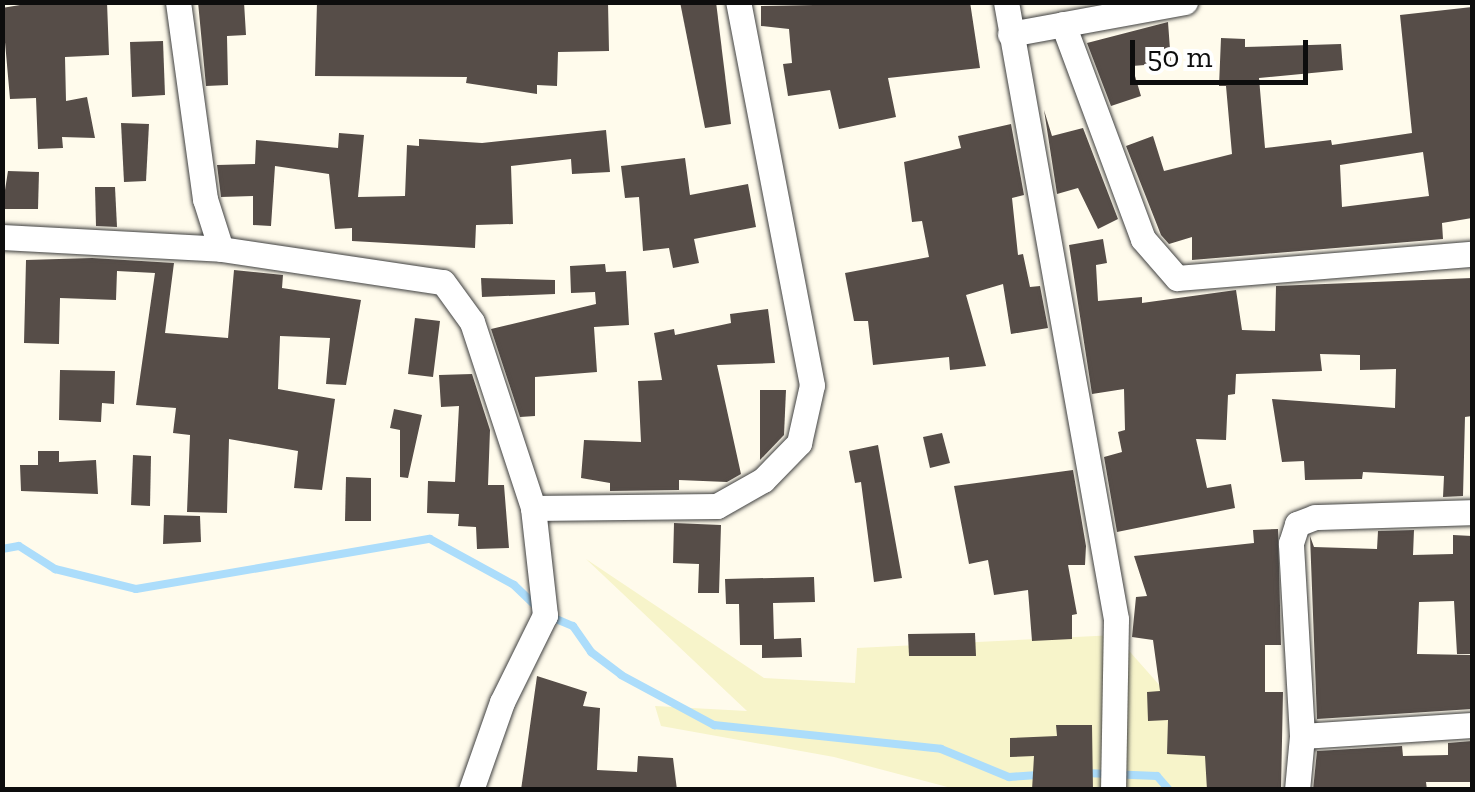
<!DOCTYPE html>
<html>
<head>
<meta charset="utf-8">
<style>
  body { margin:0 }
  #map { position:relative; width:1475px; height:792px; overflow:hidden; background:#fffbec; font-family:"Zilla Slab",serif }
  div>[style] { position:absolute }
  .farmland>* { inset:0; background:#f7f4ca }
  .stream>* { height:8px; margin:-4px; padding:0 4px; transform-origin:4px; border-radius:4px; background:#acddfb }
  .building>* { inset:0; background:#564d48 }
  .roads { filter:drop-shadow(0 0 2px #404040) drop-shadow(0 0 2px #404040) }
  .minor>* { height:25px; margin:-12.5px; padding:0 12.5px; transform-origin:12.5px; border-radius:12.5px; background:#fff }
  span { translate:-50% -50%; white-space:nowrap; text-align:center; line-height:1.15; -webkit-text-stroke:10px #fff; paint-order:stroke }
  .frame { position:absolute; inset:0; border:5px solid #0d0d0d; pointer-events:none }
  .scale { position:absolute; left:1130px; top:40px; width:178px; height:45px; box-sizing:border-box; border:5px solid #0d0d0d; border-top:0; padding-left:12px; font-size:30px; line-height:35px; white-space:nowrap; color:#0d0d0d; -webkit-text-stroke:8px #fff; paint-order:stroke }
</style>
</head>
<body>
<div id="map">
  <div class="farmland">
    <i style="clip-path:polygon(586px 559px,764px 678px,855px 683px,857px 648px,1115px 635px,1224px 758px,1241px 789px,955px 789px,834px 757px,661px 726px,655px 706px,747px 711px)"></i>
  </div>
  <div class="stream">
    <i style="left:2px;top:549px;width:17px;rotate:-10deg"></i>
    <i style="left:19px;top:546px;width:43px;rotate:32.6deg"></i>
    <i style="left:55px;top:569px;width:83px;rotate:13.9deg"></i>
    <i style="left:136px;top:589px;width:298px;rotate:-9.7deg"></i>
    <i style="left:430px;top:539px;width:96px;rotate:28.7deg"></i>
    <i style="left:514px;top:585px;width:33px;rotate:44deg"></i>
    <i style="left:549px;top:616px;width:26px;rotate:23deg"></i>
    <i style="left:573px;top:626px;width:32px;rotate:55deg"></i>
    <i style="left:591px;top:652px;width:38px;rotate:37deg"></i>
    <i style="left:621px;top:675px;width:106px;rotate:28.3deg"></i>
    <i style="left:714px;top:725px;width:228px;rotate:6deg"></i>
    <i style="left:941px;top:749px;width:74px;rotate:22.4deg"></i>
    <i style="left:1009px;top:777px;width:32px;rotate:-4deg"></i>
    <i style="left:1085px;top:773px;width:72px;rotate:2.4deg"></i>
    <i style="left:1157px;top:776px;width:18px;rotate:49deg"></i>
  </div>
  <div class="building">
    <i style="clip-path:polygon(38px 2px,107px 2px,109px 55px,65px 57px,66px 101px,87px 97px,95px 138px,62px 137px,63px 148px,38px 149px,36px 98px,10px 99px,2px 8px)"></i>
    <i style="clip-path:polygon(198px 2px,244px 2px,246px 35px,227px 36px,228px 85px,206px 86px)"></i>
    <i style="clip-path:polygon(317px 2px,608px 2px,609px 51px,558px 52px,557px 86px,537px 85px,537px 94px,466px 83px,467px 77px,315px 76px)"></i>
    <i style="clip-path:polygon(680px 2px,716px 2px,731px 124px,705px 128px)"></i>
    <i style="clip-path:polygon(970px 2px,980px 68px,888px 78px,896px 117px,839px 129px,830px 90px,788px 96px,783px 64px,792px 63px,789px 29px,761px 26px,761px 6px)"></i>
    <i style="clip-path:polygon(evenodd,1472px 7px,1472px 218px,1442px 223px,1443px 239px,1192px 260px,1192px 237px,1169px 244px,1161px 235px,1126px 146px,1153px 136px,1164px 171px,1232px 154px,1226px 86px,1219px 86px,1221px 38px,1245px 39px,1245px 47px,1341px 44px,1343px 70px,1259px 78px,1265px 148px,1331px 140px,1332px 145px,1412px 133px,1400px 15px,1472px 7px,1423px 152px,1429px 196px,1342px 207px,1340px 165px,1423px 152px)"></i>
    <i style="clip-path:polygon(1168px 22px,1171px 63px,1132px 66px,1141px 96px,1111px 106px,1087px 43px)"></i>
    <i style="clip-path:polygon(163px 41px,165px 95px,132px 97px,130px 42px)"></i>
    <i style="clip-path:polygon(1044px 110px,1052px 136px,1083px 128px,1118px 219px,1098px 229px,1078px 188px,1057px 194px)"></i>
    <i style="clip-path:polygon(121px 123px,149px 124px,146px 181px,124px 182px)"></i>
    <i style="clip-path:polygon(1011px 124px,1024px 195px,1012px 198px,1018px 255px,1023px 254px,1030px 287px,1040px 286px,1048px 328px,1011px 334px,1003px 284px,966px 295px,986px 366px,950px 370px,949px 357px,873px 365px,868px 321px,854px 321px,845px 273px,929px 257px,922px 221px,912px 222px,904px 162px,961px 148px,958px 136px)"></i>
    <i style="clip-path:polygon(606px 130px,610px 172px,572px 174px,571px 159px,511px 166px,513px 224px,476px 225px,475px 248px,352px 241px,352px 228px,335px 229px,329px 174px,275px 166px,271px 226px,253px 225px,253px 196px,221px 197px,217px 165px,255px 164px,256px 140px,338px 148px,339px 133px,364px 135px,358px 197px,405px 196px,407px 145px,419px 146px,419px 139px,482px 143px)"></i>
    <i style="clip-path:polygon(685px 158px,690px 195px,748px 184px,756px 227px,694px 239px,699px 263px,673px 268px,669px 248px,643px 251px,639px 197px,625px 198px,621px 166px)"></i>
    <i style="clip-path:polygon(8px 171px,39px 172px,38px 209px,2px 209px)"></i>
    <i style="clip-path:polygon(95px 187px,115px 187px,117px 227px,96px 226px)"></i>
    <i style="clip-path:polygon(1103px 239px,1107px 263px,1096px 265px,1098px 301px,1142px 297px,1142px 303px,1236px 290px,1242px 330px,1275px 331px,1276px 286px,1472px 278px,1472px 416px,1465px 417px,1463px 496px,1443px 497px,1444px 476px,1363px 472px,1362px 479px,1305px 480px,1304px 461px,1282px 462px,1272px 399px,1395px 408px,1396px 369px,1360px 370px,1360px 355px,1320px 354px,1322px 371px,1236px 374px,1235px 394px,1228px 395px,1226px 440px,1196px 439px,1207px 488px,1231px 484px,1235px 508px,1117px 532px,1104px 457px,1122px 452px,1118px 432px,1125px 430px,1124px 389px,1092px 394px,1069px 245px)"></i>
    <i style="clip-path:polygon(92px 258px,174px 263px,165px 333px,228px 338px,234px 270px,283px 275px,282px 288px,361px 300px,346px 385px,326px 384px,330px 338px,280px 336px,278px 389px,335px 399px,322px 490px,294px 488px,298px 451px,229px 439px,227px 513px,187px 512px,190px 435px,173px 433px,176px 408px,136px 405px,155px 273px,117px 271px,116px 300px,60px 298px,59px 344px,24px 343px,26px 260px)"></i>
    <i style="clip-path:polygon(605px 264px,606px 272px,626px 271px,629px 325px,594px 327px,597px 372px,535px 377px,535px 416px,520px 417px,491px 329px,596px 304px,595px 292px,571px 293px,570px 266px)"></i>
    <i style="clip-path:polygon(481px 278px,555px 280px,555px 294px,482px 297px)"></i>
    <i style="clip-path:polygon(768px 309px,775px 363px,717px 365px,741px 474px,727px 482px,679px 480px,679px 490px,610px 491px,610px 483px,581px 478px,584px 440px,641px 442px,638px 381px,662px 380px,654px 333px,674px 329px,675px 335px,731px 323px,730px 314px)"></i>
    <i style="clip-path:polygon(415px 318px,440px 321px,433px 377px,408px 374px)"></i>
    <i style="clip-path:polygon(60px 370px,115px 371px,114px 404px,102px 403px,101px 422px,59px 420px)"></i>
    <i style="clip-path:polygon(472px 374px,490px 430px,488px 485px,504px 485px,509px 548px,477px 549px,476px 527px,458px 526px,459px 514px,427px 513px,428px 481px,455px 482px,459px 406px,441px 407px,439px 375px)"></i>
    <i style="clip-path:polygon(760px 390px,786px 390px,784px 435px,760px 460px)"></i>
    <i style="clip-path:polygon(394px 409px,422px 415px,408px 478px,400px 477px,400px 430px,390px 428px)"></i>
    <i style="clip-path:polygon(942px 433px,950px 463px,930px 468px,923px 437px)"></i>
    <i style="clip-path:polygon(878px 445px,902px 578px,874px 582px,861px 482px,855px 483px,849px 451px)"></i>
    <i style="clip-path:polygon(38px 451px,59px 451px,59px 462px,96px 460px,98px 494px,21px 491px,20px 465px,38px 465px)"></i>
    <i style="clip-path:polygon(133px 455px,151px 456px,150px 506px,131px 505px)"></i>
    <i style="clip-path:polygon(1073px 470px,1086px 546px,1085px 565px,1068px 565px,1077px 614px,1072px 615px,1072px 639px,1032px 641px,1028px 590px,994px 595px,988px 560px,969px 564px,954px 486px)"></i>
    <i style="clip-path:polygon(346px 477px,371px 478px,371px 521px,345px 521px)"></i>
    <i style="clip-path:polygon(164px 515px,200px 516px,201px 542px,163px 544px)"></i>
    <i style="clip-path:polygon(674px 523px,721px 525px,719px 593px,698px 593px,699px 564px,673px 563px)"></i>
    <i style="clip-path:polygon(1278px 529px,1281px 645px,1265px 645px,1265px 692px,1283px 692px,1281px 790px,1207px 790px,1205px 756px,1167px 754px,1168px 720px,1148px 721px,1147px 692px,1160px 691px,1153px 640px,1132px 637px,1136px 597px,1147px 596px,1134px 556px,1254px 543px,1253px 530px)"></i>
    <i style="clip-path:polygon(1414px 530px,1413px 555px,1453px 554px,1453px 535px,1472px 536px,1472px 654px,1457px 654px,1454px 601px,1419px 602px,1417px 654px,1472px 655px,1472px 709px,1317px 719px,1310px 536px,1314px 547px,1377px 549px,1378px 531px)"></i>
    <i style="clip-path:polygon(814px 577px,815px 602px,773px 603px,774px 639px,801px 638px,802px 657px,762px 658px,762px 645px,740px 645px,739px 604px,726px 604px,725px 579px)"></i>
    <i style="clip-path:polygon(975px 633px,976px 656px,909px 656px,908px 634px)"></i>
    <i style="clip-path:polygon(537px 676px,587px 692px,583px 706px,600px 708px,597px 770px,637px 772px,638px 756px,673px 758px,677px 790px,521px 790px)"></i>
    <i style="clip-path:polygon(1056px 725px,1092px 725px,1093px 790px,1032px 790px,1034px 756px,1010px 757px,1010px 738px,1057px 736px)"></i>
    <i style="clip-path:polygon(1472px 741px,1472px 782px,1426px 782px,1427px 790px,1313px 790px,1317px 751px,1402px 746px,1403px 756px,1448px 755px,1448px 743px)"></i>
  </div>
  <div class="roads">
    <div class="minor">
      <i style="left:178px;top:2px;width:199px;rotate:82.2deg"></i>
      <i style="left:205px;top:199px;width:52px;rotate:72.3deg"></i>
      <i style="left:1006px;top:2px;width:627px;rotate:79.89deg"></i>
      <i style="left:1116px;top:619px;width:171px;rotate:91deg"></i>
      <i style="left:1063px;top:24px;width:229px;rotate:69.6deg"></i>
      <i style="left:1143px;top:239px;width:52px;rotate:48.9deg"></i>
      <i style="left:1177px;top:278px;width:296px;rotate:-4.7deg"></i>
      <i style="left:1010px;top:34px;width:178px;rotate:-10.4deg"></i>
      <i style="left:2px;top:237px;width:219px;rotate:3.1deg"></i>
      <i style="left:221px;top:249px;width:224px;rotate:8.5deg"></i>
      <i style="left:443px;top:282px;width:49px;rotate:54.1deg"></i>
      <i style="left:472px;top:322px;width:196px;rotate:71.8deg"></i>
      <i style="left:533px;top:508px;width:108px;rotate:83.6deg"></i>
      <i style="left:545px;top:615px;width:97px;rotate:116.3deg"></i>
      <i style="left:502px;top:702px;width:93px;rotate:109.4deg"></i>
      <i style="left:533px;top:508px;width:184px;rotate:-0.6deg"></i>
      <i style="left:717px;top:506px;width:53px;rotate:-29.5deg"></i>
      <i style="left:763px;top:480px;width:52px;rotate:-45.8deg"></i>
      <i style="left:799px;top:443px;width:59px;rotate:-77.4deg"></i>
      <i style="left:812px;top:385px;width:390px;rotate:-100.9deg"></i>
      <i style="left:1302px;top:736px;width:170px;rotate:-3.7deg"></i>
      <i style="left:1297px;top:790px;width:54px;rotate:-84.7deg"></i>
      <i style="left:1302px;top:736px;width:193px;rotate:-93.3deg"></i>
      <i style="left:1291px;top:543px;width:20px;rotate:-72deg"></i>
      <i style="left:1297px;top:524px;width:19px;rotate:-21deg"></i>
      <i style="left:1315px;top:517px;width:157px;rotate:-1.8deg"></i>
    </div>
  </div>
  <div class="frame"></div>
  <div class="scale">50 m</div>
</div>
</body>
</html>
